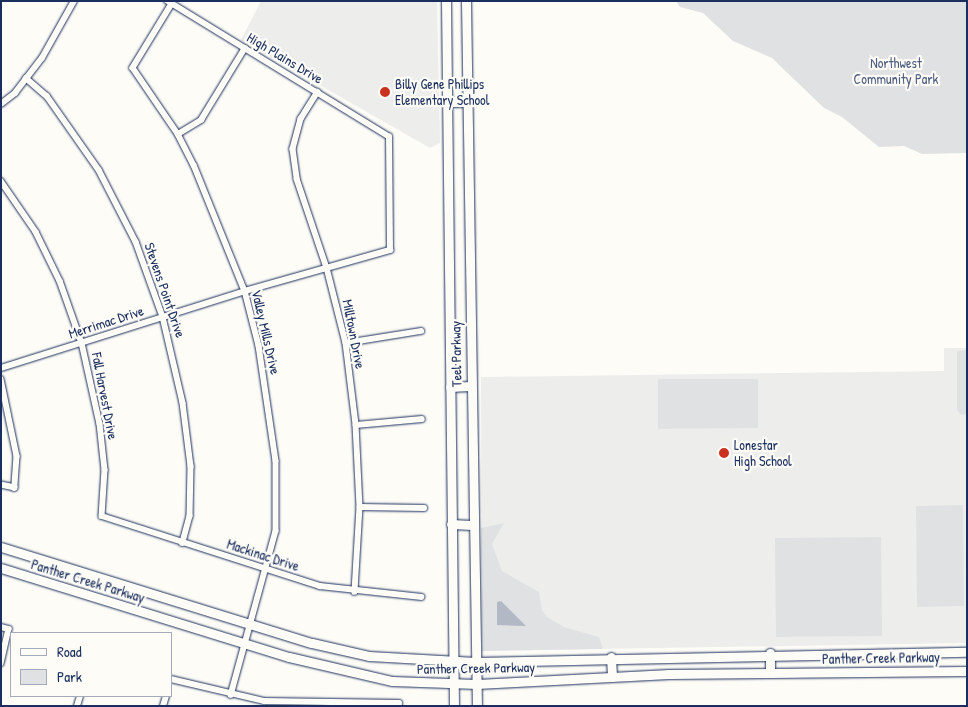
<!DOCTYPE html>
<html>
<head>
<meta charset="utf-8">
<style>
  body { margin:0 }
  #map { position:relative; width:968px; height:707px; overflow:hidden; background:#fdfcf7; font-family:"Patrick Hand",sans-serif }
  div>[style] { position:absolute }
  .built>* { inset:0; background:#edeeec }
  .green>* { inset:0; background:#e0e1e3 }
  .water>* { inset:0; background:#b3b8c5 }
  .roads { filter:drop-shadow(0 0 1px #1b2f5e) drop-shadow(0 0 1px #1b2f5e) }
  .minor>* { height:5.5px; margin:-2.75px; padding:0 2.75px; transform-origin:2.75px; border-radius:2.75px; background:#fdfcf7 }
  .secondary>* { height:9px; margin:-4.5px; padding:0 4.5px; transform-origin:4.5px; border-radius:4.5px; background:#fdfcf7 }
  .dots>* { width:14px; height:14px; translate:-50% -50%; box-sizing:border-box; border:2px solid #fdfcf7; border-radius:50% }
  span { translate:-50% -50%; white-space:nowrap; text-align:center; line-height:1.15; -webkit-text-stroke:4.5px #fdfcf7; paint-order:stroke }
  .street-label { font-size:14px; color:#1b2f5e }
  .park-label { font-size:14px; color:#4c5c7f }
  .poi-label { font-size:14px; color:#1b2f5e }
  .left { translate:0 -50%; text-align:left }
  .frame { position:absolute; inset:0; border:2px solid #1b2f5e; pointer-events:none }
  .legend { position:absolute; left:10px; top:632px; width:162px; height:65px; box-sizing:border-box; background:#fdfcf7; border:1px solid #a3aaba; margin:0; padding:6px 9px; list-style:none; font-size:15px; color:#1b2f5e }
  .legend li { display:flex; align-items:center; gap:10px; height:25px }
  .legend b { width:25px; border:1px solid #a3aaba }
</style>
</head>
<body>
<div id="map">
  <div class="built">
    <i style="clip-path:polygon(261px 1px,437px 1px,440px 143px,430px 148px,241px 40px)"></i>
    <i style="clip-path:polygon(944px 348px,967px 348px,967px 643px,482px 651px,481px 377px,944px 371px)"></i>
  </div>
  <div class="green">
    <i style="clip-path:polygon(676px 1px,967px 1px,967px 153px,922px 154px,904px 146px,879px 147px,842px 117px,824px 108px,772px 58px,733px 41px,703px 13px,680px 7px)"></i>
    <i style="clip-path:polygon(967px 350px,967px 414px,961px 415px,957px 410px,957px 351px)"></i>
    <i style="clip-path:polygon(658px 379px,758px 379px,758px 428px,658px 429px)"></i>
    <i style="clip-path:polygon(963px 505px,964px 606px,917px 607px,916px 506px)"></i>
    <i style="clip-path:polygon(504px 523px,492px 544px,502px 571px,539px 592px,542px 610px,547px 617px,564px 627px,599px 637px,603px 649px,482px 651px,481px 528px)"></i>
    <i style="clip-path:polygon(881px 537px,882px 636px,776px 637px,775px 538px)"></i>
  </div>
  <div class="water">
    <i style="clip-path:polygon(501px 601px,526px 626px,497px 625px,497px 602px)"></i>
  </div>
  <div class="roads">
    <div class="minor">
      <i style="left:172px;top:4px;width:75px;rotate:121.4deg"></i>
      <i style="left:133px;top:68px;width:80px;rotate:55.7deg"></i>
      <i style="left:178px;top:134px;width:35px;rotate:63deg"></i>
      <i style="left:194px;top:165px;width:136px;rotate:68deg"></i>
      <i style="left:245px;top:291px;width:57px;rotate:75.7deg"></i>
      <i style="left:259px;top:346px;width:116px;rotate:81.6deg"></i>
      <i style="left:276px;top:461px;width:70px;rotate:90deg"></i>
      <i style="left:276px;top:531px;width:170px;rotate:105.3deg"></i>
      <i style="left:26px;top:78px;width:28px;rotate:41deg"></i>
      <i style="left:47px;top:96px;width:90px;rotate:54.9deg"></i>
      <i style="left:99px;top:170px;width:81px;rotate:62.8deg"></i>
      <i style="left:136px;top:242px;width:80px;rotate:70.2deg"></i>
      <i style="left:163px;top:317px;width:88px;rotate:76.9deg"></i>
      <i style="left:183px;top:403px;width:64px;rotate:82.8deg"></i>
      <i style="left:191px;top:466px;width:50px;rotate:91.1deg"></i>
      <i style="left:190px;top:516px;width:28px;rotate:105deg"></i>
      <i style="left:318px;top:92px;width:32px;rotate:122deg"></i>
      <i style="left:301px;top:119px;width:31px;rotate:105deg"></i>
      <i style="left:293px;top:149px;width:30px;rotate:82deg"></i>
      <i style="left:297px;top:179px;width:94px;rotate:71.4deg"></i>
      <i style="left:327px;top:268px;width:77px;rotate:75.8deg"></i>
      <i style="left:346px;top:343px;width:83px;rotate:83deg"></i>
      <i style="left:356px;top:425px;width:82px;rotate:87.2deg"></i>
      <i style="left:360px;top:507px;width:85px;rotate:93.4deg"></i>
      <i style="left:1px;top:104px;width:18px;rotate:-38deg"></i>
      <i style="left:15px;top:93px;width:44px;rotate:-52.4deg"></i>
      <i style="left:42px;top:58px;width:65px;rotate:-60.7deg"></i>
      <i style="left:178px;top:134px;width:27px;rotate:-31deg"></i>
      <i style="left:201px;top:120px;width:84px;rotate:-58.6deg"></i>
      <i style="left:1px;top:181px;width:62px;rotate:55.5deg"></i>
      <i style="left:36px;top:232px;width:55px;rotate:63.9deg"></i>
      <i style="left:60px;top:281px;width:66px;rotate:70.5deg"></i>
      <i style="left:82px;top:343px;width:83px;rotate:77.5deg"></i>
      <i style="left:100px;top:424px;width:46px;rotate:83.8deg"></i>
      <i style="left:105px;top:470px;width:46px;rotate:93.7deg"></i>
      <i style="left:102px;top:516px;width:229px;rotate:17.8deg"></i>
      <i style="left:320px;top:586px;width:102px;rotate:6.2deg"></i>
      <i style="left:346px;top:343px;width:76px;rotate:-9.1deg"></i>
      <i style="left:1px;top:368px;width:256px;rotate:-17.5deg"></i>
      <i style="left:245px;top:291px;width:151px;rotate:-15.8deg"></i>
      <i style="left:390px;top:250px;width:113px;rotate:-90.5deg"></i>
      <i style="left:389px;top:137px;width:260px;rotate:-148.5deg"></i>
      <i style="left:1px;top:379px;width:79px;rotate:78.3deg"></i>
      <i style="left:17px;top:456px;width:32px;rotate:94deg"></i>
      <i style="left:15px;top:488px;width:14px;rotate:-168deg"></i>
      <i style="left:356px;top:425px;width:66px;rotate:-5.2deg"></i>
      <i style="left:360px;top:507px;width:64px;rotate:0.9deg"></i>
      <i style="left:1px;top:627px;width:8px;rotate:14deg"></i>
      <i style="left:9px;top:629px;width:35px;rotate:103deg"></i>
      <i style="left:171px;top:679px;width:96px;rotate:13.3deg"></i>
      <i style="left:264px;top:701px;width:135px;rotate:0.8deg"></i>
      <i style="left:399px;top:703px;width:3px;rotate:90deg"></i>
      <i style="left:77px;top:706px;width:10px;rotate:-73deg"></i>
      <i style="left:163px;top:706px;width:10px;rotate:-73deg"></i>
    </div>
    <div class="secondary">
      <i style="left:446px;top:1px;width:705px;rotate:89.35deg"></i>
      <i style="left:466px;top:1px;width:705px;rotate:89.11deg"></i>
      <i style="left:446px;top:102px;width:21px"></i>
      <i style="left:450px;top:387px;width:20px;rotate:-3deg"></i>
      <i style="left:451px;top:524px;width:21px;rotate:3deg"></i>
      <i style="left:1px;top:547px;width:325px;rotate:17.2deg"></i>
      <i style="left:312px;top:643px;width:58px;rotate:12.8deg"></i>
      <i style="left:369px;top:656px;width:107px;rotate:3.2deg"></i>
      <i style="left:476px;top:662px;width:491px;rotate:-1.2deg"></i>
      <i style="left:1px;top:568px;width:301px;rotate:17.2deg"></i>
      <i style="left:289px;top:657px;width:106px;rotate:13.1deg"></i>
      <i style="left:392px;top:681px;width:85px;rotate:2deg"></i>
      <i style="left:477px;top:684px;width:192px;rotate:-3deg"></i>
      <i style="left:669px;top:674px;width:298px;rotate:-0.6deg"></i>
      <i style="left:770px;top:653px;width:20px;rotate:90deg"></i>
      <i style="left:611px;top:657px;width:20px;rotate:87deg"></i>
    </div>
  </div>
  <div class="dots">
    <i style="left:385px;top:92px;background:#c8321e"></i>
    <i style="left:724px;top:453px;background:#c8321e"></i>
  </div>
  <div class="street-label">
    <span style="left:285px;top:58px;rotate:31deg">High Plains Drive</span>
    <span style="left:165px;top:290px;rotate:71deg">Stevens Point Drive</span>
    <span style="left:106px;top:322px;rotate:-18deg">Merrimac Drive</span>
    <span style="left:266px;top:332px;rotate:77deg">Valley Mills Drive</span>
    <span style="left:354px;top:334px;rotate:79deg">Milltown Drive</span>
    <span style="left:456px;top:354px;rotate:-91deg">Teel Parkway</span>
    <span style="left:105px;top:396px;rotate:79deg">Fall Harvest Drive</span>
    <span style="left:263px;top:555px;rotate:18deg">Mackinac Drive</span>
    <span style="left:88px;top:581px;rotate:17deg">Panther Creek Parkway</span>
    <span style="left:881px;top:658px;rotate:-1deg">Panther Creek Parkway</span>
    <span style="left:476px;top:668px;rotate:-1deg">Panther Creek Parkway</span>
  </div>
  <div class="park-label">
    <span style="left:896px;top:71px">Northwest<br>Community Park</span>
  </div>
  <div class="poi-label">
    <span class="left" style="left:395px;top:92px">Billy Gene Phillips<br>Elementary School</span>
    <span class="left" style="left:734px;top:453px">Lonestar<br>High School</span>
  </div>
  <div class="frame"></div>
  <ul class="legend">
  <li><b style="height:6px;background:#fdfcf7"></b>Road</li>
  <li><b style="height:14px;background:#e0e1e3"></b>Park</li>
  </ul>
</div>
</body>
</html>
